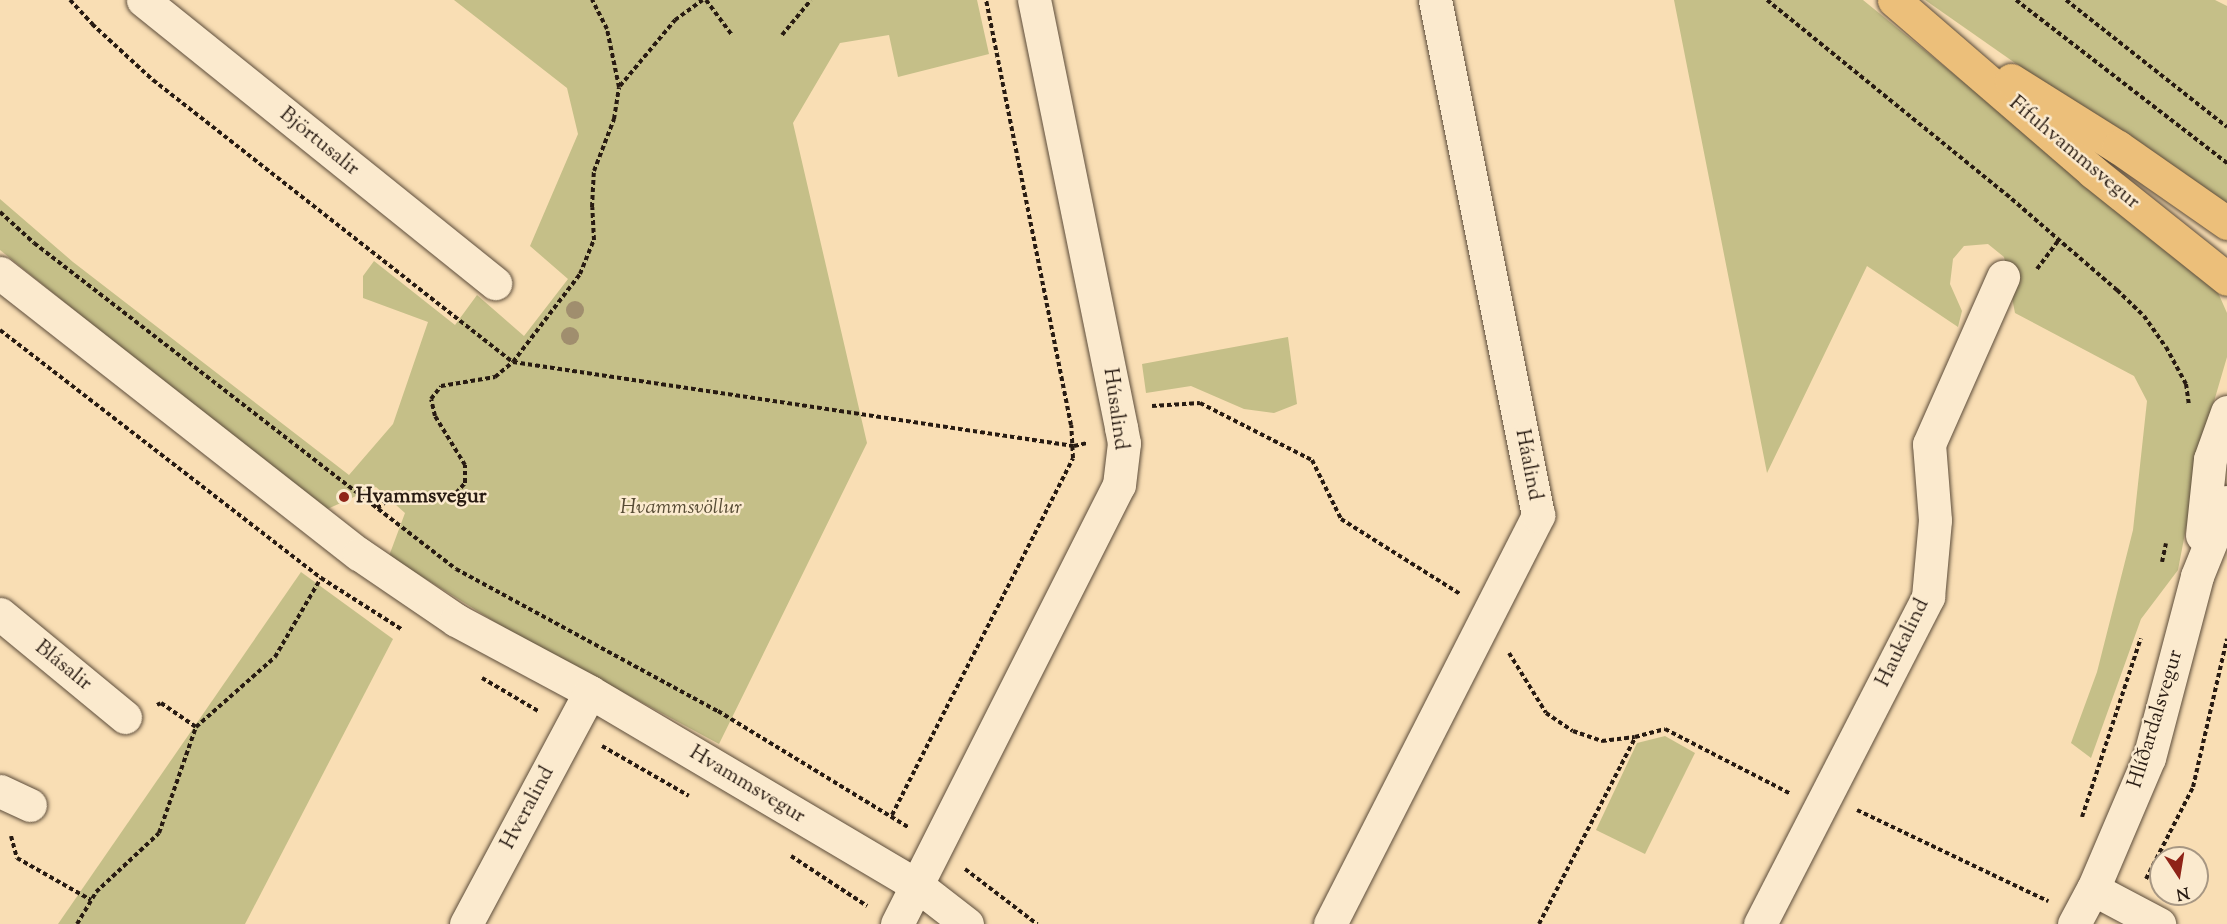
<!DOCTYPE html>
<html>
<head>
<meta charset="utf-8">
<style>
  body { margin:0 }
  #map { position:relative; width:2227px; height:924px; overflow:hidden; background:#f9deb4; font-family:"Sorts Mill Goudy",serif }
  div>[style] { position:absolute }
  .green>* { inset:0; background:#c5bf88 }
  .path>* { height:4px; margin-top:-2px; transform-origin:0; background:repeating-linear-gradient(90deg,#281b12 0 4.5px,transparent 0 7.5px) }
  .roads { filter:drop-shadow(0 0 2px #5c4c3a) drop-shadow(0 0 2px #5c4c3a) }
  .minor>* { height:33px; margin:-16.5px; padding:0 16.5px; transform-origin:16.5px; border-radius:16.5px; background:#fbeace }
  .major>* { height:33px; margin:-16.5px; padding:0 16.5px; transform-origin:16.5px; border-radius:16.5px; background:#ecbf7a }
  .trees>* { width:18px; height:18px; margin:-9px; border-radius:50%; background:#a08e6e }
  .dots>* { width:16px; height:16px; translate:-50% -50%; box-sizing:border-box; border:3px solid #fbeace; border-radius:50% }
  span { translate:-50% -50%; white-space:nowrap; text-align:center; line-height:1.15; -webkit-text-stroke:5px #fbeace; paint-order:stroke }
  .street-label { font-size:21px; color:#281b12 }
  .poi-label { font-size:21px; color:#281b12; font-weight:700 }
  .left { translate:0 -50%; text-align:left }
  .park-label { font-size:21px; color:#574c35; font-style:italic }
  .north { position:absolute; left:2149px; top:846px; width:60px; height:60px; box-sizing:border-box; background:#fbeace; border:2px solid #a79783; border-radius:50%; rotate:168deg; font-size:16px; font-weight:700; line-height:24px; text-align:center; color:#281b12 }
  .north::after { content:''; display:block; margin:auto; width:21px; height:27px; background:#8f2418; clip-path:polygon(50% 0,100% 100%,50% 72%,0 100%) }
</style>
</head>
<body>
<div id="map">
  <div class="green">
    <i style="clip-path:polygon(454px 0,977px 0,989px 54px,898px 77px,889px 35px,840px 43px,793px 123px,867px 443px,719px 744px,513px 633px,389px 556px,405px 513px,376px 487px,323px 511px,0 250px,0 199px,73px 262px,349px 475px,393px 424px,428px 322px,363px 298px,363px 276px,374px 261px,455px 325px,477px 295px,524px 336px,568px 279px,530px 246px,578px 134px,567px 88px)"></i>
    <i style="clip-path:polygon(1674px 0,1863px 0,2216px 288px,2227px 313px,2227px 357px,2203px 439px,2178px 570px,2141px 619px,2091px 758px,2071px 743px,2097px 672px,2133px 530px,2147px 401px,2134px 376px,2015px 313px,2004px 257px,1988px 244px,1964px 246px,1953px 259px,1950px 284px,1962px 311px,1958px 327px,1867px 266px,1767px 473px)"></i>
    <i style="clip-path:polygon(1925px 0,2215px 0,2227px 6px,2227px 211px)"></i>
    <i style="clip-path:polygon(1288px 337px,1297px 404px,1274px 413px,1244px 409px,1191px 386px,1146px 393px,1142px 364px)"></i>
    <i style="clip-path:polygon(301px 572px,393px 639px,245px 924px,58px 924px)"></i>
    <i style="clip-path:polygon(1665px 736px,1695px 753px,1645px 854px,1596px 830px,1637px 743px)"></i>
  </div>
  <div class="path">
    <i style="left:70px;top:0;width:33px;rotate:47deg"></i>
    <i style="left:92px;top:24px;width:83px;rotate:42.6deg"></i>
    <i style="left:153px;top:80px;width:457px;rotate:38.1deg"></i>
    <i style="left:513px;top:362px;width:567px;rotate:8.52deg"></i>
    <i style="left:1074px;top:446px;width:13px;rotate:-13deg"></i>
    <i style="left:706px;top:0;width:44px;rotate:53.4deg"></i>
    <i style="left:1767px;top:0;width:308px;rotate:39.1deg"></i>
    <i style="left:2006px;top:194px;width:147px;rotate:40.9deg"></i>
    <i style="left:2117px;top:290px;width:37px;rotate:44deg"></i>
    <i style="left:2144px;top:316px;width:38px;rotate:55deg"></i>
    <i style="left:2166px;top:347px;width:42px;rotate:61.6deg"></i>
    <i style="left:2186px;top:384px;width:22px;rotate:82deg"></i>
    <i style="left:2016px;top:0;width:267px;rotate:37.7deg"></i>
    <i style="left:2066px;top:0;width:205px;rotate:38.3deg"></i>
    <i style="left:782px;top:35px;width:45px;rotate:-50.4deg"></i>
    <i style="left:620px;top:86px;width:86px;rotate:-50.2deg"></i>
    <i style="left:675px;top:20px;width:34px;rotate:-36deg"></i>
    <i style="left:0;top:212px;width:46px;rotate:42.4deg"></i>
    <i style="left:34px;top:243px;width:533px;rotate:37.69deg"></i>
    <i style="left:456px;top:569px;width:298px;rotate:28.5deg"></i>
    <i style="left:718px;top:711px;width:223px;rotate:31.4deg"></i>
    <i style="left:2037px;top:269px;width:35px;rotate:-53deg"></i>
    <i style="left:0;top:330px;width:406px;rotate:37.7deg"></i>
    <i style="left:321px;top:578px;width:95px;rotate:32.5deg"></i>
    <i style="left:1152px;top:406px;width:48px;rotate:-3.6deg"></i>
    <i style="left:1200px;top:403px;width:126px;rotate:27deg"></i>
    <i style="left:1312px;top:460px;width:66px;rotate:63.8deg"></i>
    <i style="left:1341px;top:519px;width:141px;rotate:32.2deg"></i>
    <i style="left:377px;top:508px;width:16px;rotate:-35deg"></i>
    <i style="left:390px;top:499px;width:22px;rotate:-13deg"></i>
    <i style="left:411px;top:494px;width:27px;rotate:13deg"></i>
    <i style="left:437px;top:500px;width:20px;rotate:-20deg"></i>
    <i style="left:456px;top:493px;width:13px;rotate:-48deg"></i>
    <i style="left:465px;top:483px;width:18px;rotate:-90deg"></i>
    <i style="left:465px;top:465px;width:57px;rotate:-121.5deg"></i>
    <i style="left:435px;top:416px;width:17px;rotate:-103deg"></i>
    <i style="left:431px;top:399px;width:16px;rotate:-52deg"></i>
    <i style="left:441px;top:386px;width:55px;rotate:-9.5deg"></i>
    <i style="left:495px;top:377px;width:23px;rotate:-40deg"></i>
    <i style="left:513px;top:362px;width:111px;rotate:-52.7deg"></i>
    <i style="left:580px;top:274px;width:37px;rotate:-68deg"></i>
    <i style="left:594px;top:240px;width:33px;rotate:-93deg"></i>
    <i style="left:592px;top:207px;width:36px;rotate:-87deg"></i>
    <i style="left:594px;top:171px;width:56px;rotate:-69deg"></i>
    <i style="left:614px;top:119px;width:32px;rotate:-81deg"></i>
    <i style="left:619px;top:87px;width:59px;rotate:-101.7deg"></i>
    <i style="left:607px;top:29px;width:33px;rotate:-117deg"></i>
    <i style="left:2162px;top:562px;width:19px;rotate:-78deg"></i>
    <i style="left:1509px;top:653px;width:70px;rotate:58.3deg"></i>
    <i style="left:1546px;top:713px;width:32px;rotate:34deg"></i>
    <i style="left:1573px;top:731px;width:31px;rotate:19deg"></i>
    <i style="left:1602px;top:741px;width:33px;rotate:-7deg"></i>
    <i style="left:1635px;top:737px;width:31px;rotate:-15deg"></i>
    <i style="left:1665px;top:729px;width:140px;rotate:27.3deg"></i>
    <i style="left:482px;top:678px;width:67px;rotate:30.4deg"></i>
    <i style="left:157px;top:705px;width:4px;rotate:-27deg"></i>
    <i style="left:161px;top:703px;width:42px;rotate:34.4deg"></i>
    <i style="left:602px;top:746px;width:100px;rotate:29.9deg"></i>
    <i style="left:1857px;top:810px;width:212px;rotate:25.5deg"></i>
    <i style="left:892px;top:815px;width:400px;rotate:-63.1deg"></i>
    <i style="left:1073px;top:458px;width:33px;rotate:-93deg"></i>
    <i style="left:1071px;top:425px;width:433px;rotate:-101.3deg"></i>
    <i style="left:2082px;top:817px;width:188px;rotate:-71.8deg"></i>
    <i style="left:11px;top:836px;width:23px;rotate:75deg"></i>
    <i style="left:17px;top:858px;width:85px;rotate:29.6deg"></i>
    <i style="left:791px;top:856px;width:91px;rotate:33.3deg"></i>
    <i style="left:965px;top:869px;width:91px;rotate:37.4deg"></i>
    <i style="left:2146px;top:879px;width:103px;rotate:-62.9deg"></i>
    <i style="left:2193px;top:787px;width:152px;rotate:-77.1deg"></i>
    <i style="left:77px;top:924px;width:37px;rotate:-59deg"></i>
    <i style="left:96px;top:892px;width:86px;rotate:-43.1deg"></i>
    <i style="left:159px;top:833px;width:112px;rotate:-70.8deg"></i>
    <i style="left:196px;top:727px;width:106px;rotate:-41.5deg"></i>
    <i style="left:275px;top:657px;width:91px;rotate:-59.8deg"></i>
    <i style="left:1539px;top:924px;width:209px;rotate:-62.7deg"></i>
  </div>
  <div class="roads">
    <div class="minor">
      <i style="left:143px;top:0;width:452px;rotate:38.8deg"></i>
      <i style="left:0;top:273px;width:456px;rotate:38.1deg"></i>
      <i style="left:359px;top:554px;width:117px;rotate:34.2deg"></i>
      <i style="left:456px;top:620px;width:152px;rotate:28.2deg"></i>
      <i style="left:590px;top:692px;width:381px;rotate:30.6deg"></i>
      <i style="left:918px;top:886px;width:62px;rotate:37.8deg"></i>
      <i style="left:2202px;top:535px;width:76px;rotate:-84deg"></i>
      <i style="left:2210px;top:459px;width:50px;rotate:-70.1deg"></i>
      <i style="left:0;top:614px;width:162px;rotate:39.5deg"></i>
      <i style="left:0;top:791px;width:33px;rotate:25deg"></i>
      <i style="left:2093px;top:889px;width:75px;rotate:27.9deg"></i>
      <i style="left:466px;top:924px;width:263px;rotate:-61.9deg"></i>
      <i style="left:897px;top:924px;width:492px;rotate:-63.2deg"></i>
      <i style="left:1119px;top:485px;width:42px;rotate:-83.2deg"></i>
      <i style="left:1124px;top:443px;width:16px;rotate:-101deg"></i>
      <i style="left:1121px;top:427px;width:436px;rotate:-101.5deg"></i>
      <i style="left:1330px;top:924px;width:459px;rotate:-63deg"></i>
      <i style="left:1538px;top:515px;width:525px;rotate:-101.31deg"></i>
      <i style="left:1760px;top:924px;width:368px;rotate:-62.8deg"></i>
      <i style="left:1928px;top:597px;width:77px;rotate:-84.8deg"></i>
      <i style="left:1935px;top:520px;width:76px;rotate:-94.5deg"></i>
      <i style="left:1929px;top:444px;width:183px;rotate:-66.1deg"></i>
      <i style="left:2074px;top:924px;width:40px;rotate:-62deg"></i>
      <i style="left:2093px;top:889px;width:142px;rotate:-66.9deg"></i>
      <i style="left:2149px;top:758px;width:188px;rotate:-75.2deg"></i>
      <i style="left:2197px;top:576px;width:80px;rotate:-67.9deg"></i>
    </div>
    <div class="major">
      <i style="left:1894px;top:0;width:263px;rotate:40.8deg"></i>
      <i style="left:2093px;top:172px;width:171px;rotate:38.6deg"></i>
      <i style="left:2011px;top:80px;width:126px;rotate:32.1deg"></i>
      <i style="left:2118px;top:147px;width:133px;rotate:34.9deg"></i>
    </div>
  </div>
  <div class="trees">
    <i style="left:575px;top:310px"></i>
    <i style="left:570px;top:336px"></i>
  </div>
  <div class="dots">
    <i style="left:344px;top:497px;background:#8f2418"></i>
  </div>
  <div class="street-label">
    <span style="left:319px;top:142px;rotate:39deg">Björtusalir</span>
    <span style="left:2074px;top:153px;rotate:40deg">Fífuhvammsvegur</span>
    <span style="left:1115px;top:409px;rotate:82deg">Húsalind</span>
    <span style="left:1528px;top:465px;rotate:79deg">Háalind</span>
    <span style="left:1903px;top:643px;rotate:-64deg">Haukalind</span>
    <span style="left:63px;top:666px;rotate:39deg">Blásalir</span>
    <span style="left:2156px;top:719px;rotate:-73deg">Hlíðardalsvegur</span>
    <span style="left:747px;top:785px;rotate:31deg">Hvammsvegur</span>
    <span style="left:528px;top:808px;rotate:-62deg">Hveralind</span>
  </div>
  <div class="poi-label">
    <span class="left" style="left:356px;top:497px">Hvammsvegur</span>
  </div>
  <div class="park-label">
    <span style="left:681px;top:508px">Hvammsvöllur</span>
  </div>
  <div class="north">N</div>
</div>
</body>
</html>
